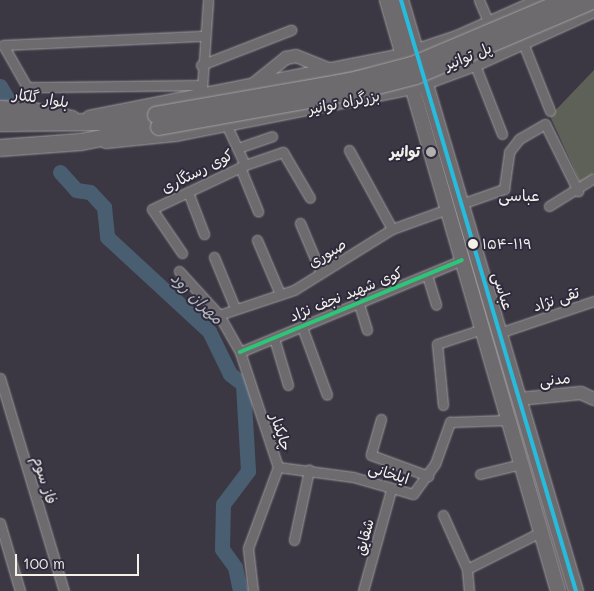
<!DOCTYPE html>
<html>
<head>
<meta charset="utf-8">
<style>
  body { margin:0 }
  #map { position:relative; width:594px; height:591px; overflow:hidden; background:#3c3843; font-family:Mali,"Playpen Sans Arabic",sans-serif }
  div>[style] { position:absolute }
  .green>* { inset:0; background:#5d6157 }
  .river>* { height:15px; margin:-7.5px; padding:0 7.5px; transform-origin:7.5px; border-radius:7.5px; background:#4a5e71 }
  .roads { filter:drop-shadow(0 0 1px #9f9da0) drop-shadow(0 0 1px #9f9da0) }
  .street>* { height:9px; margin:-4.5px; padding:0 4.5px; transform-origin:4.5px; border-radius:4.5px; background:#6e6b6e }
  .secondary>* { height:12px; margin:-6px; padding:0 6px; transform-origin:6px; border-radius:6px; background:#6e6b6e }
  .primary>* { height:14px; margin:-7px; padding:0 7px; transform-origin:7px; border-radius:7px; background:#6e6b6e }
  .highway>* { height:16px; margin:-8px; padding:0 8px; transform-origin:8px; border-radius:8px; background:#6e6b6e }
  .bridges { filter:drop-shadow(0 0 1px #9f9da0) drop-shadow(0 0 1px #9f9da0) }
  .highway-bridge>* { height:16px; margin:-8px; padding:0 8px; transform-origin:8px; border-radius:8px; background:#6e6b6e }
  .bus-1>* { height:4px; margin:-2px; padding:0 2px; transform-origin:2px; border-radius:2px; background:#26bcdd }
  .bus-2>* { height:4px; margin:-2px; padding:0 2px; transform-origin:2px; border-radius:2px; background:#2dc577 }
  .dots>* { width:14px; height:14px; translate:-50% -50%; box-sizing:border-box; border:2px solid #2f2a3d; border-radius:50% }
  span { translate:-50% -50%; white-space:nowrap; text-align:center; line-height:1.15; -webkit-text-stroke:4px #2f2a3d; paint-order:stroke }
  .bus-label { font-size:14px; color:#f4f1e8 }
  .left { translate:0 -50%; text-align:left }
  .street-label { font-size:15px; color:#f4f1e8 }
  .poi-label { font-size:15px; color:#f4f1e8; font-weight:700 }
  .right { translate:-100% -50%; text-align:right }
  .neighbourhood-label { font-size:16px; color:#f4f1e8 }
  .water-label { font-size:16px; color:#b0b8ba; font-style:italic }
  .scale { position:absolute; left:15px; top:554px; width:124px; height:22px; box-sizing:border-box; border:2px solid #f4f1e8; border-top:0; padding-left:6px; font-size:15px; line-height:18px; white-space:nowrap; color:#f4f1e8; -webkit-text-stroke:4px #2f2a3d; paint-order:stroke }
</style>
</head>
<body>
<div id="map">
  <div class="green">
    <i style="clip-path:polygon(594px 70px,594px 172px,581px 184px,550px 116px)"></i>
  </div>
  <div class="river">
    <i style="left:0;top:86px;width:14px;rotate:60deg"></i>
    <i style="left:60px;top:172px;width:24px;rotate:48deg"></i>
    <i style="left:76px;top:190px;width:14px;rotate:8deg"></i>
    <i style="left:90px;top:192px;width:21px;rotate:47deg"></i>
    <i style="left:104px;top:207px;width:30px;rotate:84deg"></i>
    <i style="left:107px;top:237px;width:139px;rotate:42.7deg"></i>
    <i style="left:209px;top:331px;width:48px;rotate:64deg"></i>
    <i style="left:230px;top:374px;width:16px;rotate:38deg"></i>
    <i style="left:243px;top:384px;width:87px;rotate:86.7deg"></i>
    <i style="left:248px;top:471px;width:41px;rotate:127.1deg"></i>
    <i style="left:223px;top:504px;width:45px;rotate:91.3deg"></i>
    <i style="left:222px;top:549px;width:22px;rotate:54deg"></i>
    <i style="left:235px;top:567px;width:25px;rotate:78deg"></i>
  </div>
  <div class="roads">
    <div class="street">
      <i style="left:479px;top:0;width:25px;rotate:67deg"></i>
      <i style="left:523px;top:43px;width:73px;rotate:68.3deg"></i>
      <i style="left:201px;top:65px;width:97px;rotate:-21.3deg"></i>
      <i style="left:475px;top:65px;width:74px;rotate:68.6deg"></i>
      <i style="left:202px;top:85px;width:175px;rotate:179.3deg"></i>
      <i style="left:27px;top:87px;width:48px;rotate:-119.7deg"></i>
      <i style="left:3px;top:45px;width:202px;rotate:-2.6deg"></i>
      <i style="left:202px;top:89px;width:89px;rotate:-86.1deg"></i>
      <i style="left:226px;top:124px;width:45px;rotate:65.1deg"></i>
      <i style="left:238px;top:148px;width:36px;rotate:-19deg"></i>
      <i style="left:349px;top:150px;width:90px;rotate:61.4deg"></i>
      <i style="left:240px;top:167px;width:48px;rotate:67.8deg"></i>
      <i style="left:188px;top:192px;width:45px;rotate:69.1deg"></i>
      <i style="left:461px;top:204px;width:46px;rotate:-19.2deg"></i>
      <i style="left:504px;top:189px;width:37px;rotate:-82deg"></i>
      <i style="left:509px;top:152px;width:16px;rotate:-52deg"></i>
      <i style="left:519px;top:139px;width:30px;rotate:-30deg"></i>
      <i style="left:545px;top:124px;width:75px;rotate:63.8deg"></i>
      <i style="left:549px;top:206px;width:53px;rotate:-31.9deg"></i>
      <i style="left:300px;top:223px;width:54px;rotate:67.2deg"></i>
      <i style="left:257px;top:240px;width:59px;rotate:66.9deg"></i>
      <i style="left:182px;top:253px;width:53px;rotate:-124.3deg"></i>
      <i style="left:152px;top:209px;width:103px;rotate:-25.3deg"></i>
      <i style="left:245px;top:165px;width:40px;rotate:-18.9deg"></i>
      <i style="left:283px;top:152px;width:53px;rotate:59.6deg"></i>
      <i style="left:214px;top:257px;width:55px;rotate:67.6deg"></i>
      <i style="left:179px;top:271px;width:59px;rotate:47.7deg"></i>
      <i style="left:219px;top:315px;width:43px;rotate:60.4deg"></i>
      <i style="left:240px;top:352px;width:121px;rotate:71.7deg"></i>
      <i style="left:278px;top:467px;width:86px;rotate:110.3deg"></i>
      <i style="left:248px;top:548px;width:43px;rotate:83.4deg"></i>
      <i style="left:427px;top:275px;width:31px;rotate:73deg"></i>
      <i style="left:359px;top:304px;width:27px;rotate:73deg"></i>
      <i style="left:219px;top:315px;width:79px;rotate:-18.4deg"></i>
      <i style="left:294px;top:290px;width:115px;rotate:-31.9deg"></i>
      <i style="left:392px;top:229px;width:59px;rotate:-19.7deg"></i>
      <i style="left:302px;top:327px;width:72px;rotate:69.8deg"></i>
      <i style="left:499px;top:333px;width:100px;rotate:-18.6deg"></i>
      <i style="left:274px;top:338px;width:49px;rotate:73.4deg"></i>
      <i style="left:240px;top:352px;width:240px;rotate:-22.5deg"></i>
      <i style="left:0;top:378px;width:222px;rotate:73.3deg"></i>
      <i style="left:443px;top:405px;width:61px;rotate:-95.6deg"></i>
      <i style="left:437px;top:344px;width:47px;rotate:-18.4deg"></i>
      <i style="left:381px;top:419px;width:37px;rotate:106deg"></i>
      <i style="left:371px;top:455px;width:61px;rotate:20.2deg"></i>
      <i style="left:278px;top:467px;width:76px;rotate:7.6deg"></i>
      <i style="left:353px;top:477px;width:62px;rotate:15.8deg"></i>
      <i style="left:413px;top:494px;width:37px;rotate:-54deg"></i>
      <i style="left:435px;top:464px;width:45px;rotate:-70.3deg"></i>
      <i style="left:450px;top:422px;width:58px;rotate:-2deg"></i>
      <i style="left:480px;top:474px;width:42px;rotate:-13.7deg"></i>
      <i style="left:443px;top:515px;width:59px;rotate:66deg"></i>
      <i style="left:467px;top:569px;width:22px;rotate:85deg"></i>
      <i style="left:0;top:523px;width:71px;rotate:73.6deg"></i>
      <i style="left:294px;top:540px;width:72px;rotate:-77.9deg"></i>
      <i style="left:467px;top:569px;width:83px;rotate:-26.6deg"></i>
      <i style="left:363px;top:591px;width:105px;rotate:-74.5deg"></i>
    </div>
    <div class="secondary">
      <i style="left:255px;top:83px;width:40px;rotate:-39deg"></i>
      <i style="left:286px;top:58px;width:10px;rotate:-11deg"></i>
      <i style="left:296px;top:56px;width:37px;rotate:22deg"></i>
      <i style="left:89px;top:117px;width:320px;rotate:-11.2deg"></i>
      <i style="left:403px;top:55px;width:57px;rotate:-18.4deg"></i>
      <i style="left:457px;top:37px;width:91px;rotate:-24deg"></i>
      <i style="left:106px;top:142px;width:69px;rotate:-5.8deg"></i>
      <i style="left:175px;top:135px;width:242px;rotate:-11.2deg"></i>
      <i style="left:412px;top:88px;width:67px;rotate:-20.1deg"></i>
      <i style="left:475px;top:65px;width:131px;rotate:-24.4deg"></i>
      <i style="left:519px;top:399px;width:62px;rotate:-5.5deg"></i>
      <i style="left:581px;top:393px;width:14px;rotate:25deg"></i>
    </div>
    <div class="primary">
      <i style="left:387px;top:0;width:615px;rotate:73.86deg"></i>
      <i style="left:401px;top:0;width:616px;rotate:73.51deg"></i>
      <i style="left:0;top:108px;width:34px;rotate:3deg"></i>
      <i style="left:34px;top:110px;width:39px;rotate:12deg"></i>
    </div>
    <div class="highway">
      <i style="left:0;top:123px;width:106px;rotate:-0.5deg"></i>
      <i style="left:106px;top:122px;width:50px;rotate:-8deg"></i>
      <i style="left:0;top:148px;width:81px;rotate:-4.2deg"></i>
      <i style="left:81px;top:142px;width:79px;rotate:-10.9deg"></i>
    </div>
  </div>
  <div class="bridges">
    <div class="highway-bridge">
      <i style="left:156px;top:115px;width:198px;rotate:-9.9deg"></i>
      <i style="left:351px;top:81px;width:63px;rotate:-14.7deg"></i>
      <i style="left:412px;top:65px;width:167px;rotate:-22.9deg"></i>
      <i style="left:159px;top:127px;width:198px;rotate:-10.2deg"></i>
      <i style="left:354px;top:92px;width:64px;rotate:-14.5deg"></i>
      <i style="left:416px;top:76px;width:194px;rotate:-23.1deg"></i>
    </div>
  </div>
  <div class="bus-1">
    <i style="left:401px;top:0;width:616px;rotate:73.51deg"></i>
  </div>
  <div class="bus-2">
    <i style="left:240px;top:352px;width:240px;rotate:-22.5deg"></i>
  </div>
  <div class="dots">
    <i style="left:431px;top:152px;background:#b4b0ae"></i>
    <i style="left:473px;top:244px;background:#f4f1e8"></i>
  </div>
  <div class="bus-label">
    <span class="left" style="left:482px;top:244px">۱۵۴-۱۱۹</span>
  </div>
  <div class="street-label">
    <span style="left:468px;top:56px;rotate:-22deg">پل توانیر</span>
    <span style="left:41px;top:98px;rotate:9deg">بلوار گلکار</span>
    <span style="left:344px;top:102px;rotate:-11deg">بزرگراه توانیر</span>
    <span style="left:197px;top:171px;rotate:-27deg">کوی رستگاری</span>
    <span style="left:327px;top:253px;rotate:-31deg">صبوری</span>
    <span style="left:503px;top:291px;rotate:73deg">عباسى</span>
    <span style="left:346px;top:294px;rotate:-22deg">کوی شهید نجف نژاد</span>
    <span style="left:556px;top:299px;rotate:-18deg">تقی نژاد</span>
    <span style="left:555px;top:379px;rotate:-6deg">مدنی</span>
    <span style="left:281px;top:432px;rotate:72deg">چایکنار</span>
    <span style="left:389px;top:473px;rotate:17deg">ایلخانی</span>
    <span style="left:45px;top:480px;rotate:73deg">فاز سوم</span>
    <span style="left:364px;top:537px;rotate:-75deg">شقایق</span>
  </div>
  <div class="poi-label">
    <span class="right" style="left:420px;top:152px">توانیر</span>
  </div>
  <div class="neighbourhood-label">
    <span style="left:519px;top:195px">عباسی</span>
  </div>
  <div class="water-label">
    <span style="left:197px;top:298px;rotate:45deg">مهران رود</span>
  </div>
  <div class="scale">100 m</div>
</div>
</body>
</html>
